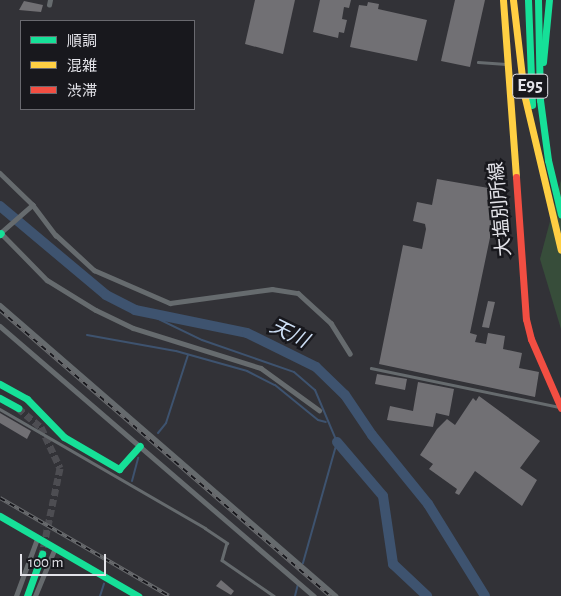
<!DOCTYPE html>
<html>
<head>
<meta charset="utf-8">
<style>
  body { margin:0 }
  #map { position:relative; width:561px; height:596px; overflow:hidden; background:#323237; font-family:"Alegreya Sans","Noto Sans JP",sans-serif }
  div>[style] { position:absolute }
  .green>* { inset:0; background:#374d3a }
  .stream>* { height:2px; margin:-1px; padding:0 1px; transform-origin:1px; border-radius:1px; background:#3e536f }
  .river>* { height:10px; margin:-5px; padding:0 5px; transform-origin:5px; border-radius:5px; background:#3e536f }
  .building>* { inset:0; background:#717074 }
  .secondary-tunnel>* { height:7px; margin-top:-3.5px; transform-origin:0; background:repeating-linear-gradient(90deg,#4d4d52 0 7px,transparent 0 10.5px) }
  .lane>* { height:2.5px; margin:-1.25px; padding:0 1.25px; transform-origin:1.25px; border-radius:1.25px; background:#666b6e }
  .street>* { height:4.5px; margin:-2.25px; padding:0 2.25px; transform-origin:2.25px; border-radius:2.25px; background:#666b6e }
  .fast>* { height:7px; margin:-3.5px; padding:0 3.5px; transform-origin:3.5px; border-radius:3.5px; background:#16e098 }
  .slow>* { height:7px; margin:-3.5px; padding:0 3.5px; transform-origin:3.5px; border-radius:3.5px; background:#ffcf43 }
  .jam>* { height:7px; margin:-3.5px; padding:0 3.5px; transform-origin:3.5px; border-radius:3.5px; background:#f24e42 }
  .rail>* { height:4px; margin-top:-2px; transform-origin:0; background:repeating-linear-gradient(90deg,#18181d 0 5.5px,#696b6e 0 11px); box-sizing:border-box; border-block:1px solid #696b6e }
  span { translate:-50% -50%; white-space:nowrap; text-align:center; line-height:1.15; -webkit-text-stroke:5px #18181d; paint-order:stroke }
  .shield-label span { padding:1px 4px; background:#18181d; border:1px solid; border-radius:4px; -webkit-text-stroke-width:0 }
  .shield-label { font-size:18px; color:#e3e3e9; font-weight:700 }
  .street-label { font-size:19px; color:#e3e3e9 }
  .water-label { font-size:20px; color:#cddef4; font-style:italic }
  .legend { position:absolute; left:20px; top:20px; width:175px; height:90px; box-sizing:border-box; background:#18181d; border:1px solid #69696f; margin:0; padding:6px 9px; list-style:none; font-size:15px; color:#e3e3e9 }
  .legend li { display:flex; align-items:center; gap:10px; height:25px }
  .legend b { width:25px; border:1px solid #69696f }
  .scale { position:absolute; left:20px; top:554px; width:86px; height:22px; box-sizing:border-box; border:2px solid #e3e3e9; border-top:0; padding-left:6px; font-size:15px; line-height:18px; white-space:nowrap; color:#e3e3e9; -webkit-text-stroke:4px #18181d; paint-order:stroke }
</style>
</head>
<body>
<div id="map">
  <div class="green">
    <i style="clip-path:polygon(561px 180px,561px 329px,540px 259px)"></i>
  </div>
  <div class="stream">
    <i style="left:144px;top:312px;width:64px;rotate:25.8deg"></i>
    <i style="left:202px;top:340px;width:97px;rotate:19.2deg"></i>
    <i style="left:294px;top:372px;width:28px;rotate:41deg"></i>
    <i style="left:315px;top:390px;width:56px;rotate:67.1deg"></i>
    <i style="left:337px;top:442px;width:126px;rotate:105.7deg"></i>
    <i style="left:87px;top:335px;width:90px;rotate:10.2deg"></i>
    <i style="left:176px;top:351px;width:74px;rotate:15.7deg"></i>
    <i style="left:247px;top:371px;width:31px;rotate:27deg"></i>
    <i style="left:275px;top:385px;width:55px;rotate:39.1deg"></i>
    <i style="left:318px;top:420px;width:8px;rotate:14deg"></i>
    <i style="left:158px;top:433px;width:13px;rotate:-51deg"></i>
    <i style="left:166px;top:423px;width:71px;rotate:-72.1deg"></i>
    <i style="left:132px;top:481px;width:24px;rotate:-75deg"></i>
    <i style="left:100px;top:596px;width:13px;rotate:-72deg"></i>
    <i style="left:295px;top:596px;width:12px;rotate:-76deg"></i>
  </div>
  <div class="river">
    <i style="left:0;top:206px;width:138px;rotate:40deg"></i>
    <i style="left:106px;top:295px;width:33px;rotate:27deg"></i>
    <i style="left:135px;top:310px;width:114px;rotate:11.6deg"></i>
    <i style="left:247px;top:333px;width:77px;rotate:26.2deg"></i>
    <i style="left:316px;top:367px;width:40px;rotate:44deg"></i>
    <i style="left:345px;top:395px;width:48px;rotate:56deg"></i>
    <i style="left:372px;top:435px;width:89px;rotate:50.9deg"></i>
    <i style="left:428px;top:504px;width:108px;rotate:58.2deg"></i>
    <i style="left:337px;top:442px;width:71px;rotate:49.6deg"></i>
    <i style="left:383px;top:496px;width:69px;rotate:81.6deg"></i>
    <i style="left:393px;top:564px;width:47px;rotate:43.3deg"></i>
  </div>
  <div class="building">
    <i style="clip-path:polygon(255px 0,295px 0,283px 54px,245px 44px)"></i>
    <i style="clip-path:polygon(320px 0,351px 0,349px 8px,344px 7px,342px 19px,347px 20px,344px 33px,339px 32px,338px 38px,313px 32px)"></i>
    <i style="clip-path:polygon(455px 0,485px 0,470px 67px,441px 61px)"></i>
    <i style="clip-path:polygon(24px 1px,43px 5px,41px 12px,19px 10px)"></i>
    <i style="clip-path:polygon(368px 2px,379px 4px,378px 9px,427px 20px,417px 61px,350px 47px,359px 5px,367px 6px)"></i>
    <i style="clip-path:polygon(437px 179px,500px 190px,470px 333px,477px 335px,475px 342px,486px 344px,488px 333px,505px 336px,503px 349px,522px 353px,519px 368px,539px 372px,535px 397px,379px 364px,403px 245px,422px 249px,426px 229px,425px 224px,413px 221px,417px 202px,432px 205px)"></i>
    <i style="clip-path:polygon(488px 301px,495px 302px,489px 328px,482px 327px)"></i>
    <i style="clip-path:polygon(377px 374px,407px 379px,405px 390px,375px 384px)"></i>
    <i style="clip-path:polygon(418px 382px,454px 389px,449px 416px,436px 413px,433px 427px,387px 420px,390px 406px,413px 411px)"></i>
    <i style="clip-path:polygon(479px 396px,540px 441px,520px 468px,537px 480px,522px 506px,475px 471px,459px 495px,455px 493px,457px 489px,429px 469px,433px 464px,420px 455px,437px 429px,447px 419px,455px 425px,473px 398px,476px 401px)"></i>
    <i style="clip-path:polygon(0 413px,31px 431px,27px 439px,0 423px)"></i>
    <i style="clip-path:polygon(221px 580px,234px 591px,231px 595px,216px 586px)"></i>
  </div>
  <div class="secondary-tunnel">
    <i style="left:18px;top:408px;width:30px;rotate:40deg"></i>
    <i style="left:41px;top:427px;width:45px;rotate:65.1deg"></i>
    <i style="left:60px;top:468px;width:88px;rotate:101.8deg"></i>
  </div>
  <div class="lane">
    <i style="left:478px;top:62px;width:28px;rotate:4deg"></i>
    <i style="left:371px;top:368px;width:192px;rotate:11.7deg"></i>
    <i style="left:0;top:409px;width:237px;rotate:30.1deg"></i>
    <i style="left:205px;top:528px;width:27px;rotate:34deg"></i>
    <i style="left:227px;top:543px;width:18px;rotate:106deg"></i>
    <i style="left:222px;top:560px;width:63px;rotate:34.7deg"></i>
  </div>
  <div class="street">
    <i style="left:49px;top:5px;width:5px;rotate:-79deg"></i>
    <i style="left:0;top:173px;width:46px;rotate:44.1deg"></i>
    <i style="left:33px;top:205px;width:38px;rotate:53deg"></i>
    <i style="left:56px;top:235px;width:52px;rotate:42.6deg"></i>
    <i style="left:94px;top:270px;width:83px;rotate:23.5deg"></i>
    <i style="left:170px;top:303px;width:103px;rotate:-7.8deg"></i>
    <i style="left:272px;top:289px;width:26px;rotate:9deg"></i>
    <i style="left:298px;top:293px;width:45px;rotate:42.3deg"></i>
    <i style="left:331px;top:323px;width:36px;rotate:58deg"></i>
    <i style="left:33px;top:205px;width:43px;rotate:138.8deg"></i>
    <i style="left:1px;top:233px;width:66px;rotate:45.6deg"></i>
    <i style="left:47px;top:280px;width:57px;rotate:31.5deg"></i>
    <i style="left:96px;top:310px;width:41px;rotate:25.9deg"></i>
    <i style="left:133px;top:328px;width:134px;rotate:17.4deg"></i>
    <i style="left:261px;top:368px;width:72px;rotate:35.9deg"></i>
    <i style="left:0;top:305px;width:444px;rotate:40.9deg"></i>
    <i style="left:0;top:326px;width:414px;rotate:40.7deg"></i>
    <i style="left:16px;top:596px;width:61px;rotate:-69.8deg"></i>
    <i style="left:35px;top:596px;width:52px;rotate:-67.4deg"></i>
  </div>
  <div class="fast">
    <i style="left:528px;top:0;width:105px;rotate:87.8deg"></i>
    <i style="left:538px;top:0;width:100px;rotate:88.9deg"></i>
    <i style="left:540px;top:100px;width:61px;rotate:82.4deg"></i>
    <i style="left:548px;top:160px;width:56px;rotate:76.5deg"></i>
    <i style="left:543px;top:62px;width:62px;rotate:-84.5deg"></i>
    <i style="left:0;top:234px;width:1px;rotate:-45deg"></i>
    <i style="left:0;top:384px;width:31px;rotate:29deg"></i>
    <i style="left:27px;top:399px;width:53px;rotate:45.8deg"></i>
    <i style="left:64px;top:437px;width:64px;rotate:30.2deg"></i>
    <i style="left:119px;top:469px;width:31px;rotate:-48deg"></i>
    <i style="left:0;top:398px;width:21px;rotate:29deg"></i>
    <i style="left:0;top:516px;width:160px;rotate:30.1deg"></i>
    <i style="left:27px;top:596px;width:45px;rotate:-70.3deg"></i>
  </div>
  <div class="slow">
    <i style="left:503px;top:0;width:177px;rotate:85.8deg"></i>
    <i style="left:513px;top:0;width:95px;rotate:83.3deg"></i>
    <i style="left:524px;top:94px;width:160px;rotate:76.7deg"></i>
  </div>
  <div class="jam">
    <i style="left:516px;top:177px;width:142px;rotate:86deg"></i>
    <i style="left:526px;top:319px;width:21px;rotate:76deg"></i>
    <i style="left:531px;top:339px;width:75px;rotate:66.5deg"></i>
  </div>
  <div class="rail">
    <i style="left:0;top:310px;width:437px;rotate:40.9deg"></i>
    <i style="left:0;top:498px;width:195px;rotate:30.1deg"></i>
  </div>
  <div class="shield-label">
    <span style="left:530px;top:86px">E95</span>
  </div>
  <div class="street-label">
    <span style="left:501px;top:209px;rotate:-95deg">大塩別所線</span>
  </div>
  <div class="water-label">
    <span style="left:289px;top:334px;rotate:26deg">天川</span>
  </div>
  <ul class="legend">
  <li><b style="height:6px;background:#16e098"></b>順調</li>
  <li><b style="height:6px;background:#ffcf43"></b>混雑</li>
  <li><b style="height:6px;background:#f24e42"></b>渋滞</li>
  </ul>
  <div class="scale">100 m</div>
</div>
</body>
</html>
